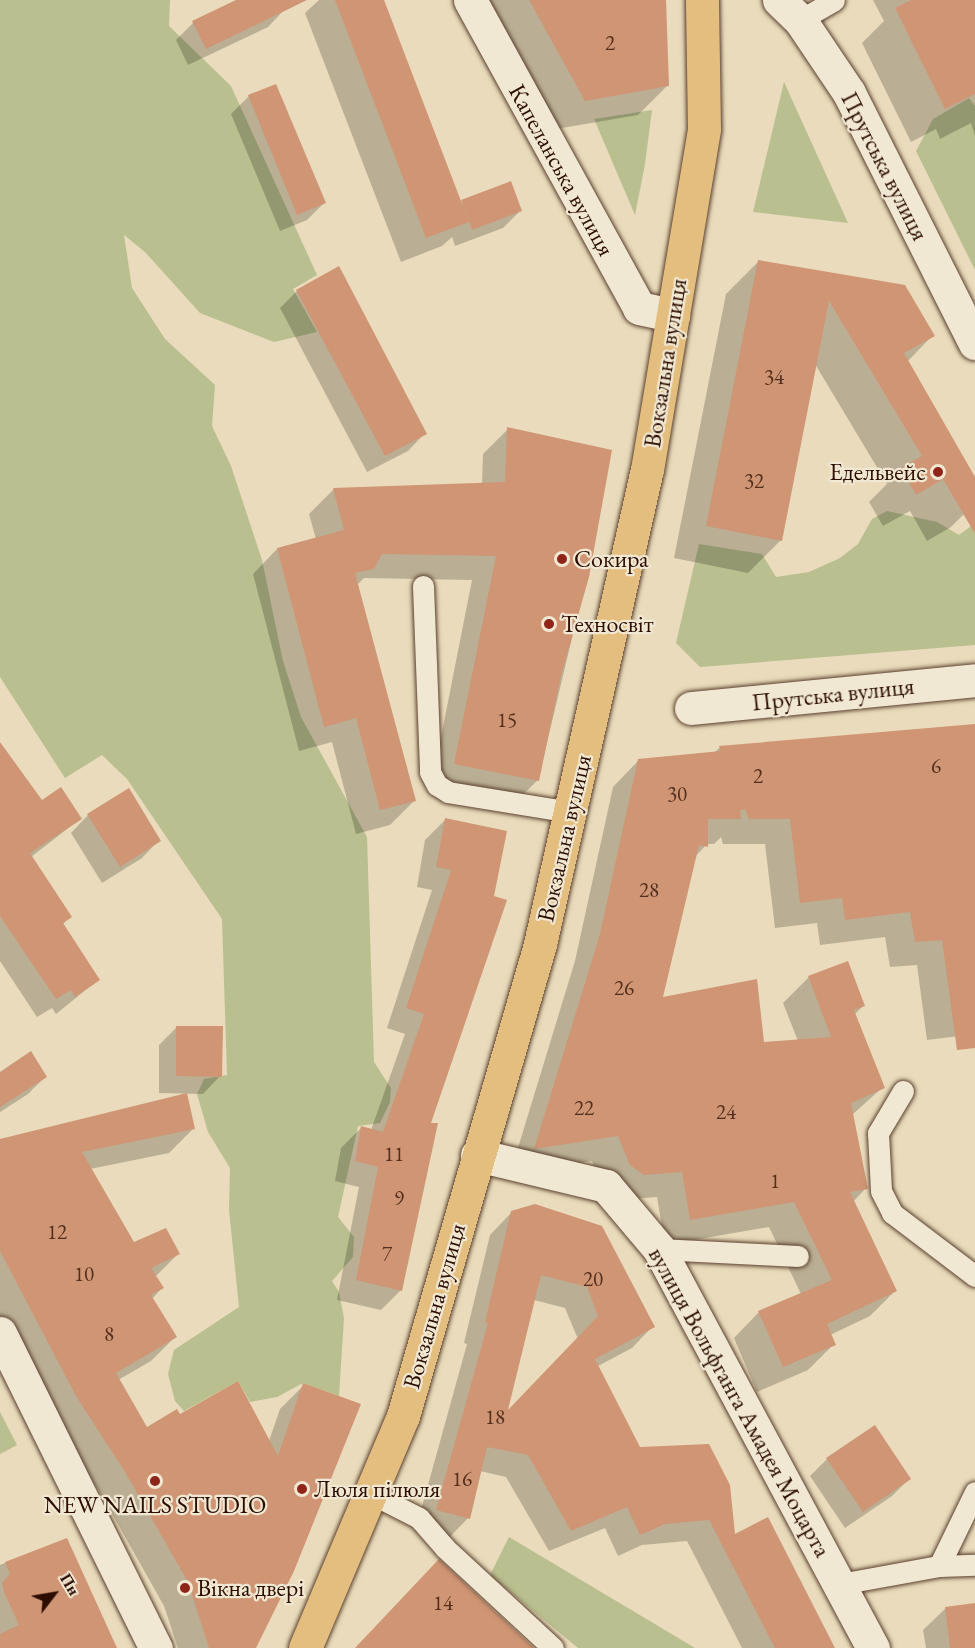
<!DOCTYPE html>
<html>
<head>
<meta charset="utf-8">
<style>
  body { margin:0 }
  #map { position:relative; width:975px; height:1648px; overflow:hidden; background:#e9dbbb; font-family:"EB Garamond",serif }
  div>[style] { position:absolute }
  .green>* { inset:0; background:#b9bf8e }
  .shadow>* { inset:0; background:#0003 }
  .building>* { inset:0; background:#cf9574 }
  .roads { filter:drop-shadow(0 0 2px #5b402f) drop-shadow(0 0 2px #5b402f) }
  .lane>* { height:21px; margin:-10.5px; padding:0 10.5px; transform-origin:10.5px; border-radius:10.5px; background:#f1e8d3 }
  .street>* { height:33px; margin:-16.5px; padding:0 16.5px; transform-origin:16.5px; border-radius:16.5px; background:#f1e8d3 }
  .secondary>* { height:33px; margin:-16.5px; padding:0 16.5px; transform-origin:16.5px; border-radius:16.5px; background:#f1e8d3 }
  .primary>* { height:33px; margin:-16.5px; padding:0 16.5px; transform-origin:16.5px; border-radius:16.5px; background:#e4be7e }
  .dots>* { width:16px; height:16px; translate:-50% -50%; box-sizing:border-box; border:3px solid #f1e8d3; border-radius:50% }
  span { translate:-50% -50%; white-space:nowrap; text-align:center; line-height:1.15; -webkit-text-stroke:4.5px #f1e8d3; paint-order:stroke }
  .number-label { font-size:21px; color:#552f1d }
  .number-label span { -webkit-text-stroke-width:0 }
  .street-label { font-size:24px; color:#2c0d00 }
  .poi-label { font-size:24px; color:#2c0d00 }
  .right { translate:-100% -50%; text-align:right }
  .left { translate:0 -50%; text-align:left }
  .north { position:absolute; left:24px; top:1564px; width:60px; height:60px; -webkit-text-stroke:4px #f1e8d3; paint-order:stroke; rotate:59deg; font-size:16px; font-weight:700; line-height:24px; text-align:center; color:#2c0d00 }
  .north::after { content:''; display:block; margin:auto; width:21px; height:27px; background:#2c0d00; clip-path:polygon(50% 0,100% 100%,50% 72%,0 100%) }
</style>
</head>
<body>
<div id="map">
  <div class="green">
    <i style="clip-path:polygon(0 0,170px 0,169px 26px,231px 86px,317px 275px,293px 289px,317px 332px,274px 342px,200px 313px,145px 252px,124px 235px,132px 288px,165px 339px,215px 385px,212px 426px,231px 466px,262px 560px,283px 661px,301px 717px,367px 837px,374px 1062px,391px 1088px,390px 1102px,380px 1123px,358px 1126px,338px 1217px,354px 1237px,353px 1257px,332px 1281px,339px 1292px,344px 1318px,339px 1396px,303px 1383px,277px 1397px,250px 1402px,238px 1381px,184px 1411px,175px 1401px,168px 1374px,174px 1350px,239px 1307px,229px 1210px,230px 1168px,208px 1132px,197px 1094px,204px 1079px,227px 1075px,222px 919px,127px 779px,102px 755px,65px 778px,0 677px)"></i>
    <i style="clip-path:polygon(784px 82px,848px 223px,753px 212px)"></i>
    <i style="clip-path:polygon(969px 98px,975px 106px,975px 270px,916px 151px,933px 119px)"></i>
    <i style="clip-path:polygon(652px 110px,645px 164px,635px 215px,594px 119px)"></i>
    <i style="clip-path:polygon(887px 511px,937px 522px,959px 535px,975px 523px,975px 645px,700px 667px,676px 643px,699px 544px,762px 554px,776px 577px,809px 572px,840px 558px,858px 544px,872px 519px)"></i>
    <i style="clip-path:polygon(0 1412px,17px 1445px,0 1454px)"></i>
    <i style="clip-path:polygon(509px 1537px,695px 1648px,578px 1648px,490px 1575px)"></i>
  </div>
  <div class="shadow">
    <i style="clip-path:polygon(240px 0,281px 0,285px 9px,268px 27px,188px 65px,176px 40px,193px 23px)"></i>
    <i style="clip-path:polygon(319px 0,382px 0,460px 203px,520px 211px,503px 228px,455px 246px,452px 237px,442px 246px,401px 262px,305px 13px)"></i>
    <i style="clip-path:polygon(485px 0,664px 0,667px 86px,638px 115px,556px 129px)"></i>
    <i style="clip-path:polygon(873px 0,975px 0,975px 136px,971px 123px,940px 139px,936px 129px,911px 142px,862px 43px,884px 21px)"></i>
    <i style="clip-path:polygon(249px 96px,324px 203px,307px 220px,280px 231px,231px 114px)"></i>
    <i style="clip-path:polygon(759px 261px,933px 335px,907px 362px,975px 479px,975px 503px,951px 527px,927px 541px,910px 511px,883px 526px,869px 502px,887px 484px,815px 364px,781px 540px,748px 573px,674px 558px,726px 294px)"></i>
    <i style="clip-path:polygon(297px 291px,425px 433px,408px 451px,367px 472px,280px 308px)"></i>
    <i style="clip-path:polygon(508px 429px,591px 559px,538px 780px,513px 804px,431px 788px,472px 580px,364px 578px,357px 585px,414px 801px,390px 825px,356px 834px,332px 742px,299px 751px,253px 574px,277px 549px,316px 539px,309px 514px,334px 489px,482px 484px,483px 454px)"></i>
    <i style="clip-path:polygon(975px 725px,975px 1034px,927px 1040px,917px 965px,890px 967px,885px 937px,820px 945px,817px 923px,775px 928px,765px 844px,723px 844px,721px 837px,714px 844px,707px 844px,694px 858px,661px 999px,762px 1043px,798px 1041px,783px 1003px,809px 977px,863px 1006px,854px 1015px,883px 1087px,852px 1115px,866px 1188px,853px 1202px,895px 1291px,870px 1316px,830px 1335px,834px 1344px,808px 1370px,757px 1392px,734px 1338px,759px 1312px,801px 1294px,769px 1227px,665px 1245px,657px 1197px,618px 1200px,604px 1191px,592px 1161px,510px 1174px,575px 961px,613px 787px,638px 761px,714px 753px,720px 747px)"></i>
    <i style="clip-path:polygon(0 745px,42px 802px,80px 819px,31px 857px,70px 917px,62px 925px,98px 980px,56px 1014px,52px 1008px,37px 1017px,0 961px)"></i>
    <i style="clip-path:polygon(88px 815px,159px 840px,142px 858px,102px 883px,71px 833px)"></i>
    <i style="clip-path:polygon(445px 820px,506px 832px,429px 1125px,401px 1290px,381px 1310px,337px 1300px,359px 1187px,335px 1181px,341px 1148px,361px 1128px,371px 1130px,405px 1034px,387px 1028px,432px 890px,417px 887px,425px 840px)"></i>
    <i style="clip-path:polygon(176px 1028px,220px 1076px,203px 1094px,159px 1093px,159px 1045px)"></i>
    <i style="clip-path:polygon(0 1074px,45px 1077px,28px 1094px,0 1112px)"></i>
    <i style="clip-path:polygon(193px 1129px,169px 1153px,90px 1169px,134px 1243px,178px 1254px,155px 1277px,162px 1288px,152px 1299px,175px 1337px,151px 1361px,118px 1380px,146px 1429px,180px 1416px,269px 1441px,280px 1409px,304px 1385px,255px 1648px,178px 1648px,164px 1606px,102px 1496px,53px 1420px,0 1319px,0 1141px)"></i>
    <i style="clip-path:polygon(evenodd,512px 1212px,653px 1326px,632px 1348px,598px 1366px,639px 1448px,734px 1537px,834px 1648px,742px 1648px,687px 1541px,642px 1545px,618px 1556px,605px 1528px,549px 1551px,506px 1477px,480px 1471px,468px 1518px,447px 1540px,415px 1532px,467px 1344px,464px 1343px,490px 1235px,512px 1212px,534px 1300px,565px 1308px,578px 1339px,505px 1414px,534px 1300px)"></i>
    <i style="clip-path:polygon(827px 1459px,909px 1479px,892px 1496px,845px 1528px,810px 1476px)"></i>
    <i style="clip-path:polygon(66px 1540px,115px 1648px,0 1648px,0 1565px)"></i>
    <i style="clip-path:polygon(975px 1605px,975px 1648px,926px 1648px,923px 1630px,946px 1608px)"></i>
  </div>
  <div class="building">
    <i style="clip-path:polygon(236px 0,307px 0,206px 49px,192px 21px)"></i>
    <i style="clip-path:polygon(335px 0,384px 0,469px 222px,426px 238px)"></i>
    <i style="clip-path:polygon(529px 0,666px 0,669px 86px,585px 101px)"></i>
    <i style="clip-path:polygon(911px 0,975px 0,975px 94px,945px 109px,895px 8px)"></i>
    <i style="clip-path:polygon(276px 84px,326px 203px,297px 215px,248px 95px)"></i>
    <i style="clip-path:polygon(511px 181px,522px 211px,472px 230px,461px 200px)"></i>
    <i style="clip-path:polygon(758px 260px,905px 285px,935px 336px,904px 353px,975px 477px,975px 534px,943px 479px,916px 495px,901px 468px,922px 456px,829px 301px,782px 541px,706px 526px)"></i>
    <i style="clip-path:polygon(339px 266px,427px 434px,385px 456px,296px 290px)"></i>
    <i style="clip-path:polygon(507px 427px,612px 450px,589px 577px,561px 676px,539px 781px,454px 764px,496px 556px,382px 554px,374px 569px,355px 573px,416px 801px,380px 810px,356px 718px,324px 727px,277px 548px,344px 530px,333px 488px,505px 482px)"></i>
    <i style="clip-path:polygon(975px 724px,975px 1048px,957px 1050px,942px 940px,915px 942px,910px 912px,845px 920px,842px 898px,800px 903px,790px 819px,749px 819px,745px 809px,740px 810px,741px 819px,708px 819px,708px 847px,699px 845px,663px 997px,757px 979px,764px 1042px,831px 1037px,808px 976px,848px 961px,865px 1006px,854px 1010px,885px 1088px,851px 1103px,868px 1189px,850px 1192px,897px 1291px,827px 1324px,836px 1345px,783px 1367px,758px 1311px,832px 1280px,794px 1202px,690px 1220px,682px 1172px,644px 1175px,630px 1165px,618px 1136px,534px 1149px,600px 934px,638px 759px,721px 751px,719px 746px)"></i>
    <i style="clip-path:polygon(0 742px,42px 800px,61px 787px,82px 819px,30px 853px,72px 917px,63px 923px,100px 980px,75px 997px,71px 990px,56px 999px,0 916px)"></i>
    <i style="clip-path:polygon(129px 788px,161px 841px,120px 867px,87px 814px)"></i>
    <i style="clip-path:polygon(445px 818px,507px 831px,494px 896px,507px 900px,431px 1123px,438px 1123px,402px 1291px,356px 1280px,378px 1167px,355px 1161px,361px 1126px,383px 1132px,424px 1014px,406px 1008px,451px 870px,436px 867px)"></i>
    <i style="clip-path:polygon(176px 1026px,223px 1026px,222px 1077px,176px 1076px)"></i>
    <i style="clip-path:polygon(31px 1051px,47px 1077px,0 1107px,0 1072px)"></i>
    <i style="clip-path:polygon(187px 1093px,195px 1129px,82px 1152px,134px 1242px,166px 1228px,180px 1254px,151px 1268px,164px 1288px,151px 1295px,177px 1337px,116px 1373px,147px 1427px,177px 1409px,180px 1414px,238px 1381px,278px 1456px,303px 1383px,361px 1404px,294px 1571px,256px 1648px,209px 1648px,188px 1582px,125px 1472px,76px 1396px,0 1251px,0 1139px)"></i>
    <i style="clip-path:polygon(evenodd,535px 1204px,602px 1226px,655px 1327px,595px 1359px,640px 1447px,709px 1444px,730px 1485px,735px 1534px,768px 1517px,835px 1648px,775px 1648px,709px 1520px,665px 1524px,640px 1535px,627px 1507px,571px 1531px,528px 1455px,487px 1447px,470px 1519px,436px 1510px,488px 1323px,485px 1322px,511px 1211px,535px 1204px,541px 1275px,587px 1287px,598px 1316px,508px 1410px,541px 1275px)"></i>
    <i style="clip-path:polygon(875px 1425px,911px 1479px,863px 1512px,826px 1458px)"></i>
    <i style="clip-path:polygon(67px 1538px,117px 1648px,0 1648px,0 1634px,19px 1625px,4px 1592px,2px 1583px,10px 1574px,5px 1562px)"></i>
    <i style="clip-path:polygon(439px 1559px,534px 1648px,355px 1648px)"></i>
    <i style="clip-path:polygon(975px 1603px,975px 1648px,950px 1648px,945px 1607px)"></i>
  </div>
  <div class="roads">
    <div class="lane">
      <i style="left:800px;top:20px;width:39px;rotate:-30deg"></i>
      <i style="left:423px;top:586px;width:186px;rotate:87.8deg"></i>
      <i style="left:430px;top:772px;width:15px;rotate:62deg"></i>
      <i style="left:437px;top:785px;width:13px;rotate:32deg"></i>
      <i style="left:448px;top:792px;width:124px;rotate:9.3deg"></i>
      <i style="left:903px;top:1091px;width:49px;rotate:120.8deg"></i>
      <i style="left:878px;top:1133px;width:58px;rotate:87deg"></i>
      <i style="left:881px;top:1191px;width:25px;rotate:63deg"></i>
      <i style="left:892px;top:1213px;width:104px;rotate:37.2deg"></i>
      <i style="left:659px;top:1249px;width:139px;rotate:2.9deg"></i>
      <i style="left:370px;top:1493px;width:55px;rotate:27deg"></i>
      <i style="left:419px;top:1518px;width:40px;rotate:49deg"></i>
      <i style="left:445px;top:1548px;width:147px;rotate:42.8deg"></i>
      <i style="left:939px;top:1566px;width:82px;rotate:-64.1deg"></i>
      <i style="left:840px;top:1584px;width:101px;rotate:-10.3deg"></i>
      <i style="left:939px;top:1566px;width:36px;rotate:-2deg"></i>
    </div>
    <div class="street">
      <i style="left:470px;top:0;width:351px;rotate:61.2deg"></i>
      <i style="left:639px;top:308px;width:35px;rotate:12deg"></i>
      <i style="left:691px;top:708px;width:285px;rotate:-5.6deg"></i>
      <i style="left:477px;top:1155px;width:133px;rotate:13.5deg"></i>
      <i style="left:606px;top:1186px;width:82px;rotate:49.9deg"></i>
      <i style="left:659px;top:1249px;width:453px;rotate:61.8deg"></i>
      <i style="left:0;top:1333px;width:352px;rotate:63.7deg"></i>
    </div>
    <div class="secondary">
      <i style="left:779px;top:0;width:29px;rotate:44deg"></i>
      <i style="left:800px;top:20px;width:88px;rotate:56.1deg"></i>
      <i style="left:849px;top:93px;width:280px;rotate:63.3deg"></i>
    </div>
    <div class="primary">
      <i style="left:305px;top:1648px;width:252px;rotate:-67.1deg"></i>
      <i style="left:403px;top:1416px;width:491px;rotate:-73.8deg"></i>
      <i style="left:540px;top:944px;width:486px;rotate:-77.3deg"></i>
      <i style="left:647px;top:470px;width:346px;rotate:-80.5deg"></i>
      <i style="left:704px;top:129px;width:129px;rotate:-90.9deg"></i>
    </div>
  </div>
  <div class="dots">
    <i style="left:938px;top:472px;background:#8f2418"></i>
    <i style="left:562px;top:559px;background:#8f2418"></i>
    <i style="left:549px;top:624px;background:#8f2418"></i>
    <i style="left:155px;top:1481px;background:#8f2418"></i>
    <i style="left:302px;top:1489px;background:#8f2418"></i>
    <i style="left:185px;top:1588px;background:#8f2418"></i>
  </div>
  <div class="number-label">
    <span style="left:610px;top:43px">2</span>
    <span style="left:774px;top:377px">34</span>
    <span style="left:754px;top:481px">32</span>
    <span style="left:507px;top:720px">15</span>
    <span style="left:936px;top:766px">6</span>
    <span style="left:758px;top:776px">2</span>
    <span style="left:677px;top:794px">30</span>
    <span style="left:649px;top:890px">28</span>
    <span style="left:624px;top:988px">26</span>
    <span style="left:584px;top:1108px">22</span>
    <span style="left:726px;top:1112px">24</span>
    <span style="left:394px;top:1154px">11</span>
    <span style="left:775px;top:1181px">1</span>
    <span style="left:399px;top:1198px">9</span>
    <span style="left:57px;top:1232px">12</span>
    <span style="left:387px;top:1254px">7</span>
    <span style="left:84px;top:1274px">10</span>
    <span style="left:593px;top:1279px">20</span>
    <span style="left:109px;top:1334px">8</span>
    <span style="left:495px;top:1417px">18</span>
    <span style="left:462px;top:1479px">16</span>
    <span style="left:443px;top:1603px">14</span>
  </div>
  <div class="street-label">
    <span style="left:885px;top:166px;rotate:63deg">Прутська вулиця</span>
    <span style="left:562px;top:170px;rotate:61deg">Капеланська вулиця</span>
    <span style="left:665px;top:363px;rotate:-81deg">Вокзальна вулиця</span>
    <span style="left:833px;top:694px;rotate:-6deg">Прутська вулиця</span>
    <span style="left:564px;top:838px;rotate:-77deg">Вокзальна вулиця</span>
    <span style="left:434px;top:1306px;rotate:-74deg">Вокзальна вулиця</span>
    <span style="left:740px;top:1402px;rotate:61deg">вулиця Вольфганга Амадея Моцарта</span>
  </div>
  <div class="poi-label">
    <span class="right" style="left:926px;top:472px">Едельвейс</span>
    <span class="left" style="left:574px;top:559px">Сокира</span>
    <span class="left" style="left:561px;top:624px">Техносвіт</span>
    <span class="left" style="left:314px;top:1489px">Люля пілюля</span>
    <span style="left:155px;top:1505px">NEW NAILS STUDIO</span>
    <span class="left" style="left:197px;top:1588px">Вікна двері</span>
  </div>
  <div class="north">Пн</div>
</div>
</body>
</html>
